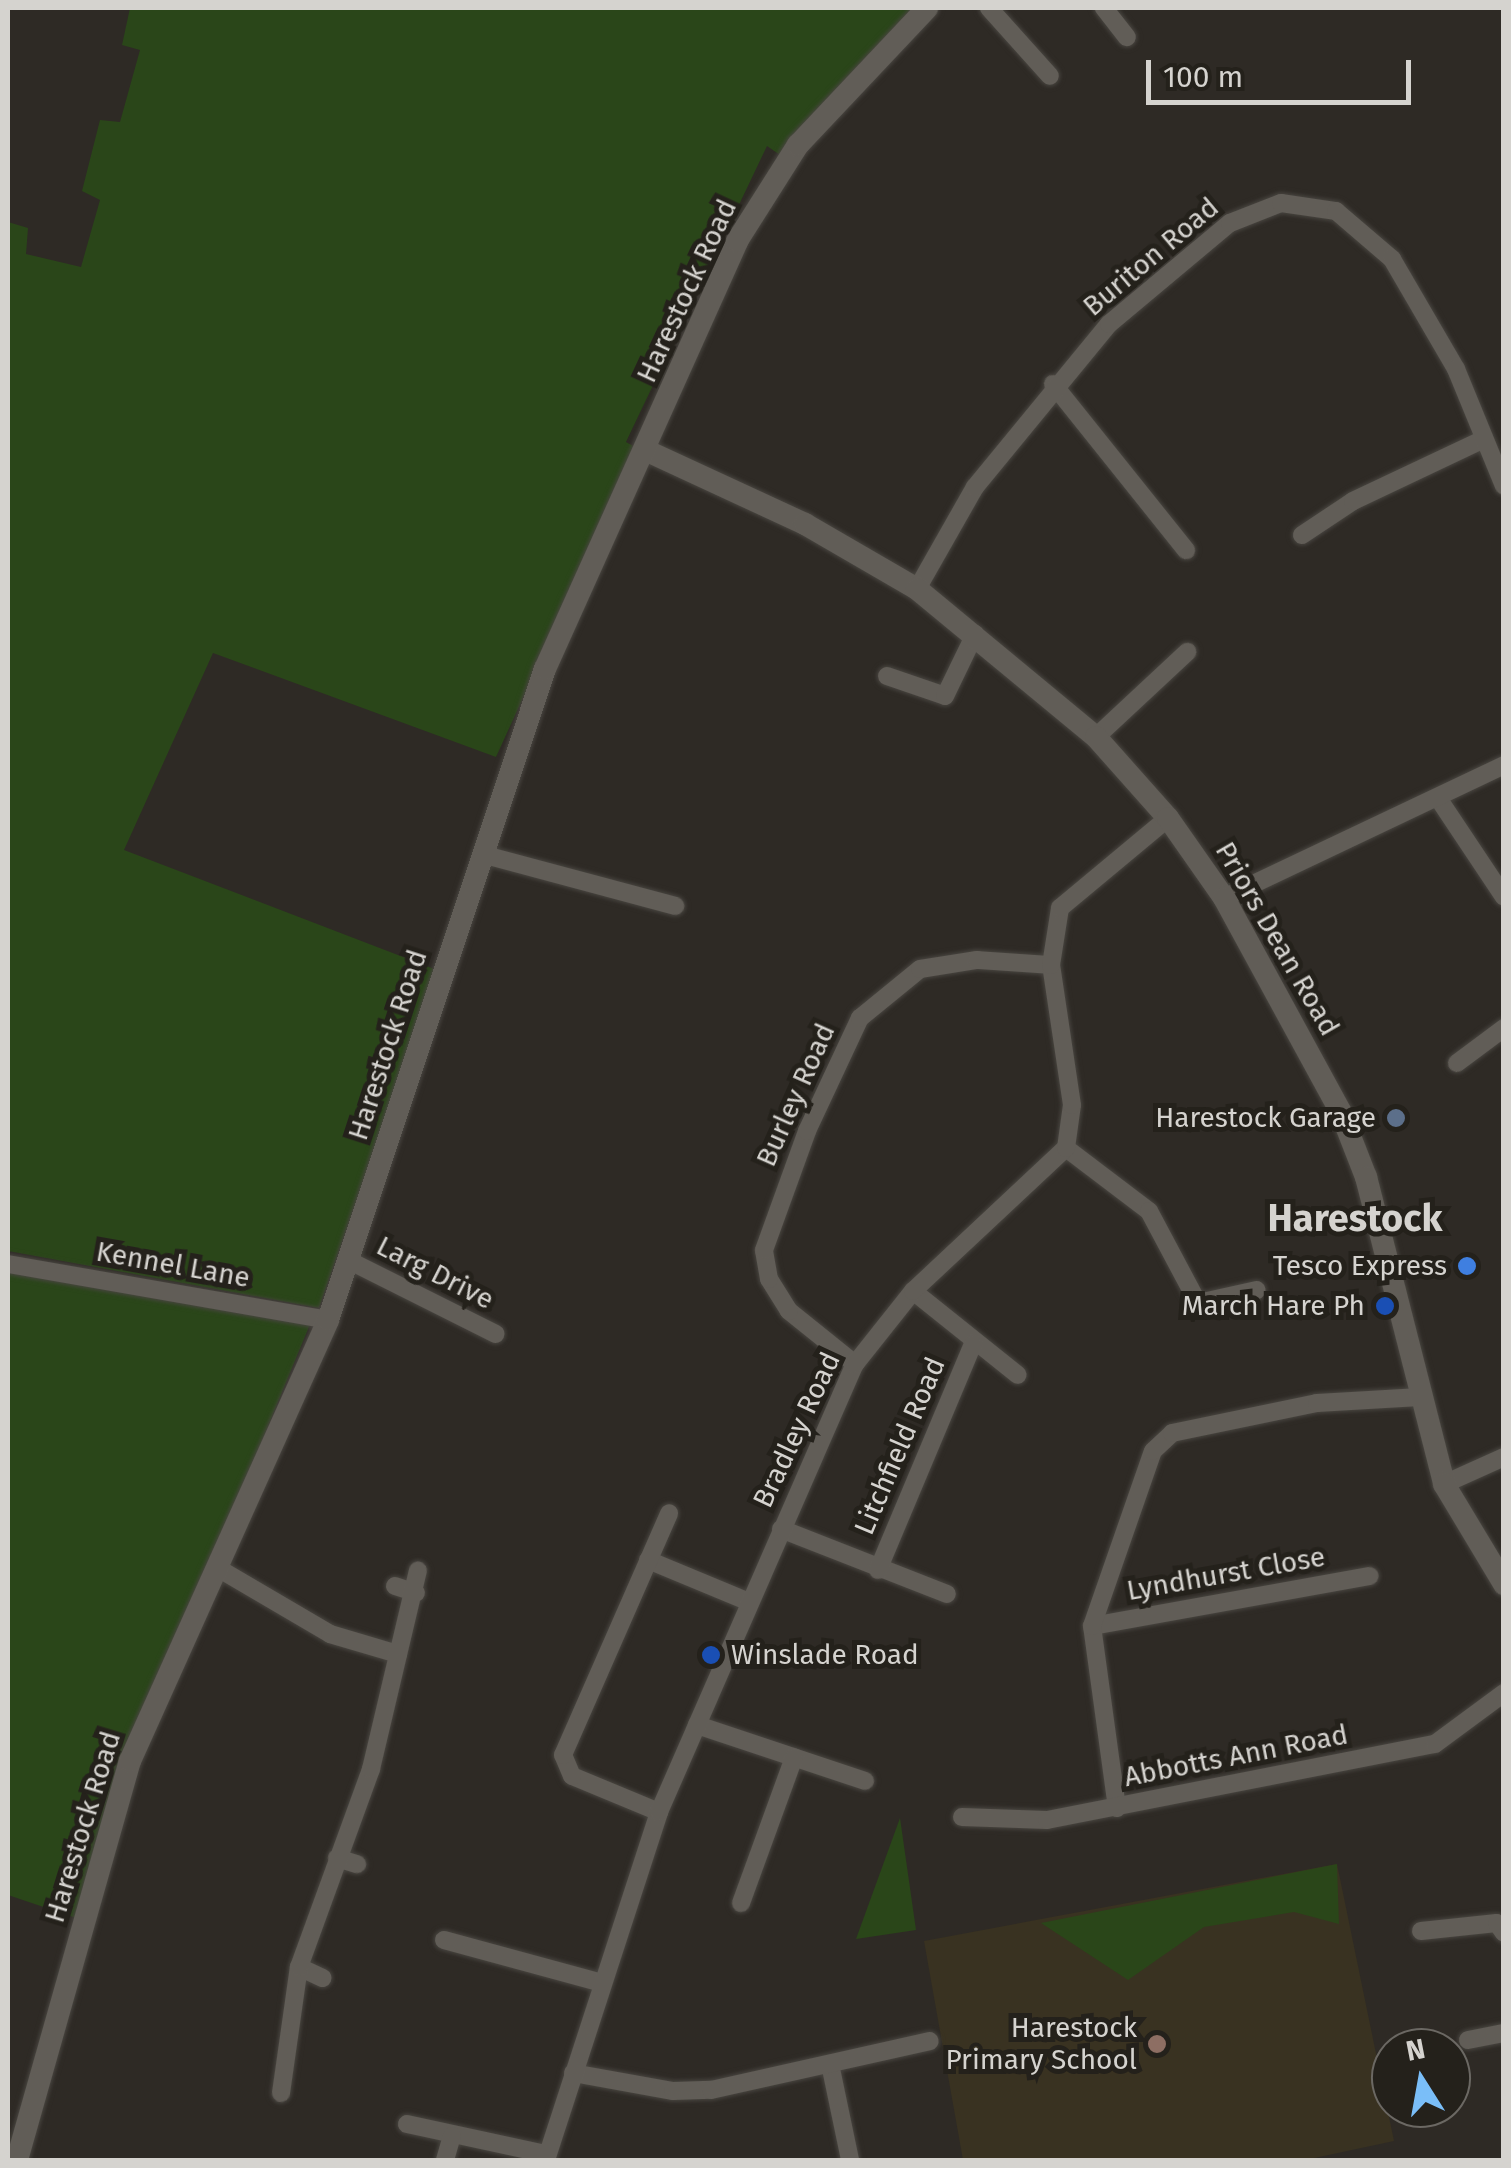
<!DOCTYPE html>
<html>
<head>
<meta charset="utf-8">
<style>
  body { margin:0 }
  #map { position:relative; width:1511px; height:2168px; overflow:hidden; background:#2e2a25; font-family:"Fira Sans",sans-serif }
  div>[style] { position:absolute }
  .education>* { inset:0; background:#393221 }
  .green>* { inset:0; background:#2a4619 }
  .roads { filter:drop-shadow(0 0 2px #484540) drop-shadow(0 0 2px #484540) }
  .minor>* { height:18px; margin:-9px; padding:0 9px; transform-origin:9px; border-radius:9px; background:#615d57 }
  .tertiary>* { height:22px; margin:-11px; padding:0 11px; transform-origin:11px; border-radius:11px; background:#615d57 }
  .dots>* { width:28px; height:28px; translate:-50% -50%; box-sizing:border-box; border:5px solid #24211b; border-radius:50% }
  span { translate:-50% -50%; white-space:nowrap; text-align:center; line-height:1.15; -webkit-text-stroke:10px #24211b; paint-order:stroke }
  .street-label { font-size:28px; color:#d5d3cf }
  .poi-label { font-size:28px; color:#d5d3cf }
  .right { translate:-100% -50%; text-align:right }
  .left { translate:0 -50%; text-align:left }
  .district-label { font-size:38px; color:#d5d3cf; font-weight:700 }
  .frame { position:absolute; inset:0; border:10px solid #d5d3cf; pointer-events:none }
  .north { position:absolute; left:1371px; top:2028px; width:100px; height:100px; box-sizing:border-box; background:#24211b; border:2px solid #6b6863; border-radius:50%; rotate:349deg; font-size:28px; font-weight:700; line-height:40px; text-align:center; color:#d5d3cf }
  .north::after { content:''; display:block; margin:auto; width:35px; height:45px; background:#7abef8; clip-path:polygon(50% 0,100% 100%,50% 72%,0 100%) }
  .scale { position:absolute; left:1146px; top:60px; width:265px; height:45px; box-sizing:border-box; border:5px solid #d5d3cf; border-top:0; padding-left:12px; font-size:30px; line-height:35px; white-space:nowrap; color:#d5d3cf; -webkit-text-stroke:8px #24211b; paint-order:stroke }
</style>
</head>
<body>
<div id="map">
  <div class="education">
    <i style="clip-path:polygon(1337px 1864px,1394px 2141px,1305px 2160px,963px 2160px,924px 1941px)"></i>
  </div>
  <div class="green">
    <i style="clip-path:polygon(130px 8px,916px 8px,780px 155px,767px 146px,626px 442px,637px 448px,496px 757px,213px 653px,124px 850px,437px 970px,319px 1308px,8px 1251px,8px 222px,28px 228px,26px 254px,81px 267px,100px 200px,82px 191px,100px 120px,120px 122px,140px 50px,122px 45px)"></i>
    <i style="clip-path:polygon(8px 1266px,313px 1317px,130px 1761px,85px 1921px,8px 1895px)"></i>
    <i style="clip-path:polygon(900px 1818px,916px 1930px,856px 1939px)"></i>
    <i style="clip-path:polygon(1337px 1864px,1339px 1924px,1294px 1912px,1204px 1927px,1128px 1980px,1041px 1923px)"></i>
  </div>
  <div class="roads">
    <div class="minor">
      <i style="left:989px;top:8px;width:91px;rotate:48.1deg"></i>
      <i style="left:1104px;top:8px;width:37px;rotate:52deg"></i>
      <i style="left:1053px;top:384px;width:213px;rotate:51.3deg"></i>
      <i style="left:1302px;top:535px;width:61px;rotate:-33.7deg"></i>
      <i style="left:1353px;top:501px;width:140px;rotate:-25.3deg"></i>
      <i style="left:917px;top:589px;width:117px;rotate:-60.4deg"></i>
      <i style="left:975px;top:487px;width:211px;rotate:-50.6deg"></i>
      <i style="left:1109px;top:324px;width:158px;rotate:-39.9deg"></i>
      <i style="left:1230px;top:223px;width:55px;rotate:-21.4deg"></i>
      <i style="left:1281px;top:203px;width:56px;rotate:8.3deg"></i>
      <i style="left:1336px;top:211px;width:74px;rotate:40.6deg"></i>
      <i style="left:1392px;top:259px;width:127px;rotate:59.8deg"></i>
      <i style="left:1456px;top:369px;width:126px;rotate:67.7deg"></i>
      <i style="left:887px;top:676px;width:61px;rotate:19deg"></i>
      <i style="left:945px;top:696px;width:69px;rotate:-64.2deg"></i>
      <i style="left:1096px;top:737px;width:125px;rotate:-43deg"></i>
      <i style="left:1440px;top:801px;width:115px;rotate:56.3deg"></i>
      <i style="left:485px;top:855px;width:197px;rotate:15deg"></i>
      <i style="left:1224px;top:898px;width:310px;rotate:-25.4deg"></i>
      <i style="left:1457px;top:1063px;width:59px;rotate:-36.7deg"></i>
      <i style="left:1066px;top:1148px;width:104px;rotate:37.2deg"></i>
      <i style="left:1149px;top:1211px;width:104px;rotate:62deg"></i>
      <i style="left:1198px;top:1303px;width:60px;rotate:-12.4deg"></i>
      <i style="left:348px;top:1260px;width:165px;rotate:26.6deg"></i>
      <i style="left:8px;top:1264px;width:325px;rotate:9.9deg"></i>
      <i style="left:913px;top:1291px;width:134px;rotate:38.7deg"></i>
      <i style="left:855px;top:1364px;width:85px;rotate:-141.2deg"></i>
      <i style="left:789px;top:1311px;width:38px;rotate:-122deg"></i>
      <i style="left:769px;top:1279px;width:29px;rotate:-100deg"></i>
      <i style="left:764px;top:1250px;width:127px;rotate:-70.1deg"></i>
      <i style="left:807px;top:1131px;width:125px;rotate:-64.9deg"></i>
      <i style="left:860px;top:1018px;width:77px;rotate:-39.2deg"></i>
      <i style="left:920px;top:969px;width:58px;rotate:-9deg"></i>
      <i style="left:977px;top:960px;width:74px;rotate:3.9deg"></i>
      <i style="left:1444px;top:1484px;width:66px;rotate:-24.2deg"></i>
      <i style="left:781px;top:1529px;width:178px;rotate:21.4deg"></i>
      <i style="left:648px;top:1560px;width:107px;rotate:22.5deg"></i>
      <i style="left:216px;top:1567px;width:132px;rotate:30.4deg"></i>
      <i style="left:330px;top:1634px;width:71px;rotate:16.4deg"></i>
      <i style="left:878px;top:1570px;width:245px;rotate:-67.2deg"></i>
      <i style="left:395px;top:1586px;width:22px;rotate:18deg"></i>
      <i style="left:1092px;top:1626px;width:282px;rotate:-10.2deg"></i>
      <i style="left:697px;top:1725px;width:177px;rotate:18.4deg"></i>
      <i style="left:1117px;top:1808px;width:184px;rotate:-97.8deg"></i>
      <i style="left:1092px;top:1626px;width:185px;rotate:-70.8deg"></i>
      <i style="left:1153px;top:1451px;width:26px;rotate:-43deg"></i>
      <i style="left:1172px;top:1433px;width:148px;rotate:-11.7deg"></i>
      <i style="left:1317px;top:1403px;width:103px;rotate:-3.3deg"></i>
      <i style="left:659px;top:1812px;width:94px;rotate:-157.5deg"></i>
      <i style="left:572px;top:1776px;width:23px;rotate:-113deg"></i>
      <i style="left:563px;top:1755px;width:264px;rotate:-66.3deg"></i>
      <i style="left:962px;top:1817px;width:85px;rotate:2deg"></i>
      <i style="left:1047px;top:1820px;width:395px;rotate:-11.1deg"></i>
      <i style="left:1435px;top:1744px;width:86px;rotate:-36.5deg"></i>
      <i style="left:337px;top:1858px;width:21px;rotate:17deg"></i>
      <i style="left:741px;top:1903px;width:155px;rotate:-70deg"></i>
      <i style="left:1421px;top:1931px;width:76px;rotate:-6deg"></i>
      <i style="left:1497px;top:1923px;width:12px;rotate:55deg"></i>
      <i style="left:444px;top:1940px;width:161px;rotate:15.2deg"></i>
      <i style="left:299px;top:1967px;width:26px;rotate:25deg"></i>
      <i style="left:1468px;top:2040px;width:37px;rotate:-11deg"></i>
      <i style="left:830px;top:2064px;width:98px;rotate:78.2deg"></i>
      <i style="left:573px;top:2073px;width:102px;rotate:10.2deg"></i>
      <i style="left:673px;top:2091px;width:38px;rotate:-2deg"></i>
      <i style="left:711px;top:2090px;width:224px;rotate:-12.6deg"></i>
      <i style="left:281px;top:2093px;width:127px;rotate:-81.9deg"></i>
      <i style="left:299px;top:1967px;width:211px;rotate:-70deg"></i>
      <i style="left:371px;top:1769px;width:204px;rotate:-76.7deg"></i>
      <i style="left:407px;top:2124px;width:142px;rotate:12.2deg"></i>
      <i style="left:445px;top:2160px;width:25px;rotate:-74deg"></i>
      <i style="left:546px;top:2160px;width:366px;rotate:-72deg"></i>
      <i style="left:659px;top:1812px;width:489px;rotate:-66.4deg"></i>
      <i style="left:855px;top:1364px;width:93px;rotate:-51.5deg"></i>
      <i style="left:913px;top:1291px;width:209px;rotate:-43.1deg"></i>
      <i style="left:1066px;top:1148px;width:43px;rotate:-82.1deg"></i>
      <i style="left:1072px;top:1105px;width:142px;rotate:-98.5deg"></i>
      <i style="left:1051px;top:965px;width:58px;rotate:-81deg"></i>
      <i style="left:1060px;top:908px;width:141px;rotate:-39.8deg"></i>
    </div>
    <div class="tertiary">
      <i style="left:645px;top:450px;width:176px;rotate:24.8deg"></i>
      <i style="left:805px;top:524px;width:129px;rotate:30.1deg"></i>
      <i style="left:917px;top:589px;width:232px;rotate:39.6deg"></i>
      <i style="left:1096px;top:737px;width:108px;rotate:48.4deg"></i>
      <i style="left:1168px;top:818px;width:98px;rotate:55deg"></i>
      <i style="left:1224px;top:898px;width:245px;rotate:61.4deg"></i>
      <i style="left:1341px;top:1113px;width:69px;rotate:68.7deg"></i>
      <i style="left:1366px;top:1177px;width:317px;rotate:75.7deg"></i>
      <i style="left:1444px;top:1484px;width:117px;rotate:59deg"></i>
      <i style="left:17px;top:2160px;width:415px;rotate:-74.2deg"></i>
      <i style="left:130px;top:1761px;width:483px;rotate:-65.8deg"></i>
      <i style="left:328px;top:1320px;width:686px;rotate:-71.57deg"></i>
      <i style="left:545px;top:669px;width:469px;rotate:-65.8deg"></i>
      <i style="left:737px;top:241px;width:114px;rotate:-57.6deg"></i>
      <i style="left:798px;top:145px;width:188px;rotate:-46.7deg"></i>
    </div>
  </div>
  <div class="dots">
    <i style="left:1396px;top:1118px;background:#5c6f8a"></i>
    <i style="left:1467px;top:1266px;background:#3f7fe0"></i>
    <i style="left:1385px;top:1306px;background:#1a4fb4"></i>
    <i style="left:711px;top:1655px;background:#1a4fb4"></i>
    <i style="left:1157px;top:2044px;background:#8d6e63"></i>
  </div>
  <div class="street-label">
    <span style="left:1151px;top:257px;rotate:-40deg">Buriton Road</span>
    <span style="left:687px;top:291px;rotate:-65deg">Harestock Road</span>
    <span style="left:1277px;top:939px;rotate:60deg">Priors Dean Road</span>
    <span style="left:388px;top:1045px;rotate:-72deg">Harestock Road</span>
    <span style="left:796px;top:1095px;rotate:-66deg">Burley Road</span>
    <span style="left:173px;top:1265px;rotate:10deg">Kennel Lane</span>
    <span style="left:435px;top:1273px;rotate:27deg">Larg Drive</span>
    <span style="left:797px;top:1430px;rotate:-65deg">Bradley Road</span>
    <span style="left:900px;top:1446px;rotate:-67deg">Litchfield Road</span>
    <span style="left:1226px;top:1574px;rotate:-10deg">Lyndhurst Close</span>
    <span style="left:1236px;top:1756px;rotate:-11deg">Abbotts Ann Road</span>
    <span style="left:83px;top:1827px;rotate:-73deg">Harestock Road</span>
  </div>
  <div class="poi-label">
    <span class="right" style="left:1376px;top:1118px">Harestock Garage</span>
    <span class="right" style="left:1447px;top:1266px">Tesco Express</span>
    <span class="right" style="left:1365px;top:1306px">March Hare Ph</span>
    <span class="left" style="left:731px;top:1655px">Winslade Road</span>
    <span class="right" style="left:1137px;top:2044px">Harestock<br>Primary School</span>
  </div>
  <div class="district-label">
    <span style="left:1355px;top:1219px">Harestock</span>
  </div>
  <div class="frame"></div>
  <div class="north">N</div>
  <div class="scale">100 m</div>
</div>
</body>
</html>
